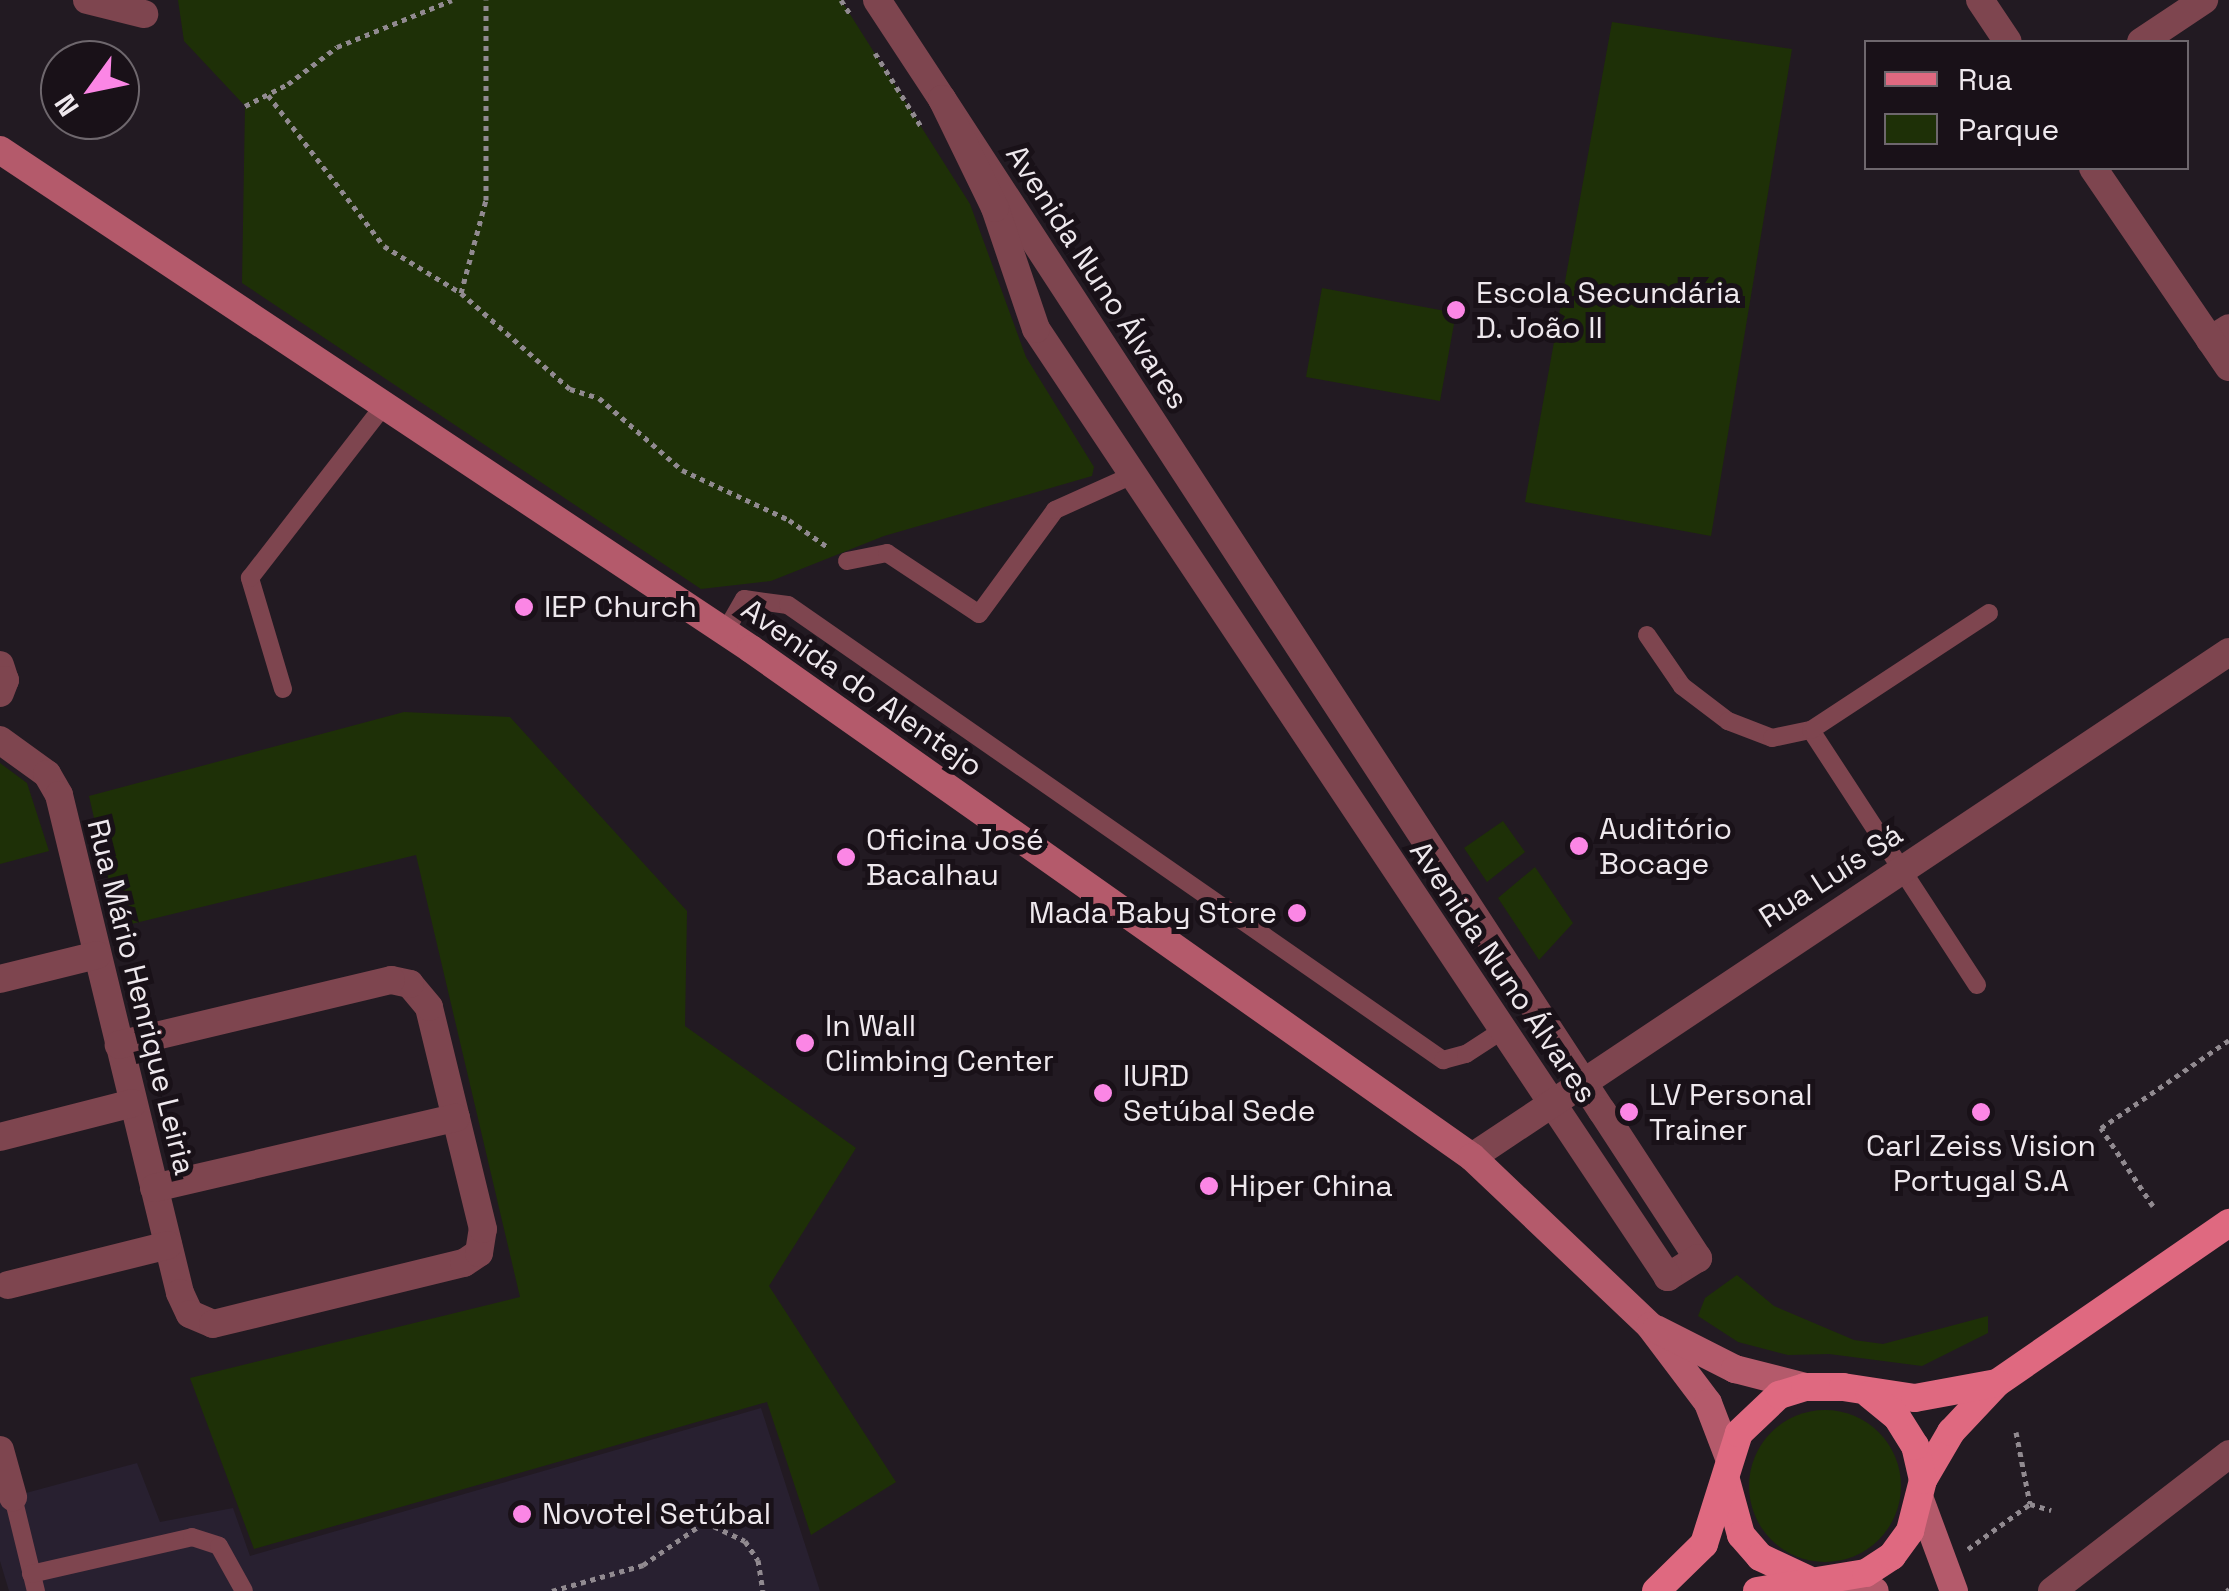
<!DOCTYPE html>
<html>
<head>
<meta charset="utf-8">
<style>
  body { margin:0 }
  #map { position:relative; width:2229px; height:1591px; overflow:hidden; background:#221a22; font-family:"Space Grotesk",sans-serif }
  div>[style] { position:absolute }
  .commercial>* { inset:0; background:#282030 }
  .green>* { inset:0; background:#1e3007 }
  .round { border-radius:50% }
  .path>* { height:5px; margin-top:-2.5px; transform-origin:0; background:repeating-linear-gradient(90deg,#918a90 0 5px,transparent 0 10px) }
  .service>* { height:18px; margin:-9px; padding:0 9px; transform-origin:9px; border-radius:9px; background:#7e454f }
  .minor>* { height:28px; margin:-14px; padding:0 14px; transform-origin:14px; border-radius:14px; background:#7e454f }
  .tertiary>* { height:28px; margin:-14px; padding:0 14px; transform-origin:14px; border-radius:14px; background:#7e454f }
  .secondary>* { height:28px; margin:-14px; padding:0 14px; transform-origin:14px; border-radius:14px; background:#b45a6b }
  .primary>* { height:28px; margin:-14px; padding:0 14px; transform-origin:14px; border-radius:14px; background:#df6980 }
  .dots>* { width:28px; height:28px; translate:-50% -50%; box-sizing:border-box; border:5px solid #191118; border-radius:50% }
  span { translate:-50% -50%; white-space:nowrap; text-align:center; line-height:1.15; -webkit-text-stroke:10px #191118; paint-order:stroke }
  .street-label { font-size:30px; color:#eee8ed }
  .poi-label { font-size:30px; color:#eee8ed }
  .left { translate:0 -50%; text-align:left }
  .right { translate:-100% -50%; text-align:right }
  .legend { position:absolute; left:1864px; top:40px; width:325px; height:130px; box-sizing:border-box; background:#191118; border:2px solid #6e676d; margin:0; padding:12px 18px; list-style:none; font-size:30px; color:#eee8ed }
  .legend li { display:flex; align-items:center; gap:20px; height:50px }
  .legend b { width:50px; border:2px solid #6e676d }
  .north { position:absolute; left:40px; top:40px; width:100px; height:100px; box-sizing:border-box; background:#191118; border:2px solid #6e676d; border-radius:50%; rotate:237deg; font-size:28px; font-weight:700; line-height:40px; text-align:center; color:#eee8ed }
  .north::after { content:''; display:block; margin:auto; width:35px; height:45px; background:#fb86e5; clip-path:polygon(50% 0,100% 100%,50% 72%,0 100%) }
</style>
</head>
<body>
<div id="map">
  <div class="commercial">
    <i style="clip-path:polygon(761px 1408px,820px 1591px,9px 1591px,0 1561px,0 1500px,137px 1463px,160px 1522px,233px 1508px,250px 1556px)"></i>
  </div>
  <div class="green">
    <i style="clip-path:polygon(178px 0,841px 0,970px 204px,1026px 357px,1094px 467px,1092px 476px,884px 536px,771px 581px,701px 589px,242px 283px,245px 106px,184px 41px)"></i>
    <i style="clip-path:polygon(1612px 22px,1792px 49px,1711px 536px,1525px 502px)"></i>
    <i style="clip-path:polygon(1322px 288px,1456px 313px,1440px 401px,1306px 377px)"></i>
    <i style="clip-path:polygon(404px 712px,510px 717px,687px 911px,685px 1026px,856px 1148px,769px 1286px,896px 1482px,811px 1535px,767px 1402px,254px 1549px,190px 1378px,520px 1297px,416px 855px,119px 927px,89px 796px)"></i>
    <i style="clip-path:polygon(0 763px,27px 783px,49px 851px,0 864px)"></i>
    <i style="clip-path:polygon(1503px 821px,1525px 852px,1487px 882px,1464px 848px)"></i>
    <i style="clip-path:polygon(1535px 867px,1573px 923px,1539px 960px,1498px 898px)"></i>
    <i style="clip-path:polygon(1737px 1275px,1774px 1306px,1854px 1340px,1883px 1344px,1988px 1316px,1988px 1333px,1922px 1366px,1829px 1354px,1788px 1355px,1738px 1342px,1698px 1316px,1705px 1298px)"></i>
    <i class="round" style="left:1749px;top:1410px;width:152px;height:152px"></i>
  </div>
  <div class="path">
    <i style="left:841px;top:0;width:17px;rotate:57deg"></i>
    <i style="left:875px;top:53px;width:89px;rotate:57.9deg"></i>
    <i style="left:268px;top:95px;width:190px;rotate:52.5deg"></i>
    <i style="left:384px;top:246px;width:90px;rotate:31.4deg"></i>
    <i style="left:461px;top:293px;width:145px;rotate:41.4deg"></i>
    <i style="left:570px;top:389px;width:30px;rotate:17deg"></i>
    <i style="left:599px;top:398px;width:110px;rotate:40.9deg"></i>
    <i style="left:682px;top:470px;width:118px;rotate:25deg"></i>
    <i style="left:789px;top:520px;width:49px;rotate:35deg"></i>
    <i style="left:245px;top:106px;width:48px;rotate:-27.1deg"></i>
    <i style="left:288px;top:84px;width:61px;rotate:-37.1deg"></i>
    <i style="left:337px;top:47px;width:124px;rotate:-22.2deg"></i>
    <i style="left:461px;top:293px;width:96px;rotate:-75deg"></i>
    <i style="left:486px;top:200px;width:200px;rotate:-90deg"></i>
    <i style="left:2153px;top:1206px;width:94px;rotate:-123.7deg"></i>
    <i style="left:2101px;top:1128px;width:155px;rotate:-34.5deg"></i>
    <i style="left:2016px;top:1432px;width:73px;rotate:79deg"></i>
    <i style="left:2030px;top:1504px;width:22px;rotate:16deg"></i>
    <i style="left:1968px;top:1549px;width:77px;rotate:-36deg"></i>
    <i style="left:552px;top:1591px;width:95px;rotate:-15.9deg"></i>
    <i style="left:643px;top:1565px;width:75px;rotate:-34.7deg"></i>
    <i style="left:705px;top:1522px;width:44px;rotate:25.4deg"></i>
    <i style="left:745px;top:1541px;width:23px;rotate:56deg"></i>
    <i style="left:758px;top:1560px;width:31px;rotate:81deg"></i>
    <i style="left:2227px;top:1591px;width:3px;rotate:-45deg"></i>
  </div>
  <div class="service">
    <i style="left:847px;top:561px;width:41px;rotate:-11.3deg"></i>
    <i style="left:887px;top:553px;width:110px;rotate:33.5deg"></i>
    <i style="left:979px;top:614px;width:129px;rotate:-53.8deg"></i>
    <i style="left:1055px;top:510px;width:85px;rotate:-24.2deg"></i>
    <i style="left:725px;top:632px;width:38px;rotate:-60deg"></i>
    <i style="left:744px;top:599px;width:44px;rotate:7.8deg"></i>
    <i style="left:788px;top:605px;width:798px;rotate:34.79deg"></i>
    <i style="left:1443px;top:1060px;width:24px;rotate:-15deg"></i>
    <i style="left:1466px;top:1054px;width:44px;rotate:-33deg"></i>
    <i style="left:1647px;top:635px;width:62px;rotate:55.5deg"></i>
    <i style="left:1682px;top:686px;width:58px;rotate:37.3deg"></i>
    <i style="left:1728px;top:721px;width:47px;rotate:21.1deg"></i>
    <i style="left:1772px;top:738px;width:40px;rotate:-12deg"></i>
    <i style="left:283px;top:689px;width:116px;rotate:-106.6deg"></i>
    <i style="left:250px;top:578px;width:220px;rotate:-52.2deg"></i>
    <i style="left:1977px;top:985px;width:304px;rotate:-123.1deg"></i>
    <i style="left:1811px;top:730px;width:213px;rotate:-33.3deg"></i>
    <i style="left:13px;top:1497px;width:97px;rotate:76.3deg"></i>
    <i style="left:31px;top:1574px;width:165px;rotate:-12.9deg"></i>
    <i style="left:192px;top:1537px;width:28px;rotate:18deg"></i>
    <i style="left:219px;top:1546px;width:51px;rotate:60.9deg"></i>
  </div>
  <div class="minor">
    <i style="left:87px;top:0;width:59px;rotate:13.8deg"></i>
    <i style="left:877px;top:0;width:118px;rotate:56.7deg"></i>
    <i style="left:942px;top:99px;width:1170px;rotate:56.89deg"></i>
    <i style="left:1581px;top:1079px;width:38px;rotate:57deg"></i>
    <i style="left:1602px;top:1111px;width:176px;rotate:56.9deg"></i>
    <i style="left:1698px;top:1258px;width:36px;rotate:148deg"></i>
    <i style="left:1668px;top:1277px;width:1139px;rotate:-123.69deg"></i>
    <i style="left:1036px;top:329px;width:128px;rotate:-108.7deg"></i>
    <i style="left:995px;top:208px;width:121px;rotate:-115.9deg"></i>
    <i style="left:2141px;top:42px;width:76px;rotate:-33.7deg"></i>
    <i style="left:2210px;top:340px;width:22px;rotate:-32deg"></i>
    <i style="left:0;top:665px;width:16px;rotate:72deg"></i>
    <i style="left:5px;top:680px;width:14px;rotate:111deg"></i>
    <i style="left:0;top:740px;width:58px;rotate:35.9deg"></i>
    <i style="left:47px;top:774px;width:24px;rotate:60deg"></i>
    <i style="left:59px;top:795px;width:512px;rotate:76.34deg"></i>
    <i style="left:180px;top:1293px;width:23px;rotate:65deg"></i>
    <i style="left:190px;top:1314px;width:25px;rotate:23deg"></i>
    <i style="left:213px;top:1324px;width:258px;rotate:-13.7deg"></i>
    <i style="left:464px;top:1263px;width:18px;rotate:-34deg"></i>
    <i style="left:479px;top:1253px;width:24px;rotate:-81deg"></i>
    <i style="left:483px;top:1229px;width:228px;rotate:-103.7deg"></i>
    <i style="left:429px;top:1007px;width:30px;rotate:-130deg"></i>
    <i style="left:410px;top:984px;width:19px;rotate:-168deg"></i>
    <i style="left:391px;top:980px;width:280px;rotate:166.6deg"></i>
    <i style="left:0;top:979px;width:100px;rotate:-13.9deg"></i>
    <i style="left:0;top:1137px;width:137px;rotate:-14.3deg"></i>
    <i style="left:1472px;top:1157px;width:910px;rotate:-33.71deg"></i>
    <i style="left:154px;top:1188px;width:310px;rotate:-13.1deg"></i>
    <i style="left:8px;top:1285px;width:165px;rotate:-14deg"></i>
    <i style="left:0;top:1450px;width:49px;rotate:74.5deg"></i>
    <i style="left:2052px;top:1591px;width:224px;rotate:-37.7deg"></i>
  </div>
  <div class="tertiary">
    <i style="left:1980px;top:0;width:50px;rotate:56.3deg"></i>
    <i style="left:2093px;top:168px;width:241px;rotate:55.7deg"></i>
  </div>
  <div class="secondary">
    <i style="left:0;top:150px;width:902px;rotate:33.6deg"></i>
    <i style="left:751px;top:649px;width:882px;rotate:35.17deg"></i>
    <i style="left:1472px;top:1157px;width:245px;rotate:43.5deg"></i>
    <i style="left:1650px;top:1326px;width:96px;rotate:53deg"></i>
    <i style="left:1708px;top:1403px;width:59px;rotate:69.1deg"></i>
    <i style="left:1656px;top:1329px;width:89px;rotate:26.9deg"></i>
    <i style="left:1735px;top:1369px;width:72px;rotate:14.4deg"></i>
    <i style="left:1921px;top:1502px;width:95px;rotate:69.7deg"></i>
    <i style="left:1837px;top:1581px;width:39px;rotate:15deg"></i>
  </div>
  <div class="primary">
    <i style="left:1726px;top:1480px;width:57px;rotate:74.7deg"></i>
    <i style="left:1741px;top:1535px;width:29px;rotate:49deg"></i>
    <i style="left:1760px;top:1557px;width:54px;rotate:25.1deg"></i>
    <i style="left:1923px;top:1480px;width:56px;rotate:-59.7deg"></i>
    <i style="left:1951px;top:1432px;width:67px;rotate:-46.8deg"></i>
    <i style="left:1997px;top:1383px;width:282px;rotate:-34.6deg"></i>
    <i style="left:1656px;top:1591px;width:67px;rotate:-44.4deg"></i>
    <i style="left:1704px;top:1544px;width:116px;rotate:-72.5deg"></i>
    <i style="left:1739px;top:1433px;width:55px;rotate:-43.5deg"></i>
    <i style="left:1779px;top:1395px;width:27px;rotate:-17deg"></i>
    <i style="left:1805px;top:1387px;width:38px"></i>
    <i style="left:1843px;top:1387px;width:73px;rotate:8.7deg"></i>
    <i style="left:1915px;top:1398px;width:83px;rotate:-10.4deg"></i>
    <i style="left:1757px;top:1591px;width:110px;rotate:-9.4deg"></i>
    <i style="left:1866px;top:1573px;width:31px;rotate:-33deg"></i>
    <i style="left:1892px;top:1556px;width:31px;rotate:-54deg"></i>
    <i style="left:1910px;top:1531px;width:53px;rotate:-75.7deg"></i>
    <i style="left:1923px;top:1480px;width:35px;rotate:-103deg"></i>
    <i style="left:1915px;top:1446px;width:34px;rotate:-122deg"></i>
    <i style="left:1897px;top:1417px;width:35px;rotate:-141deg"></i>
  </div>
  <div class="dots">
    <i style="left:1456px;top:310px;background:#fb86e5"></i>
    <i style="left:524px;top:607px;background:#fb86e5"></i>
    <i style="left:1579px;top:846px;background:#fb86e5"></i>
    <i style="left:846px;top:857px;background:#fb86e5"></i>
    <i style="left:1297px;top:913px;background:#fb86e5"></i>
    <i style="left:805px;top:1043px;background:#fb86e5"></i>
    <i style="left:1103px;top:1093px;background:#fb86e5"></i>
    <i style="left:1629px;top:1112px;background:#fb86e5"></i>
    <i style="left:1981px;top:1112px;background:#fb86e5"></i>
    <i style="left:1209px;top:1186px;background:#fb86e5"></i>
    <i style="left:522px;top:1514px;background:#fb86e5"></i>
  </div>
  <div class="street-label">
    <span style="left:1097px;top:277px;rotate:57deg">Avenida Nuno Álvares</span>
    <span style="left:862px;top:688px;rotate:35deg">Avenida do Alentejo</span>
    <span style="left:1831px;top:876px;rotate:-33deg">Rua Luís Sá</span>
    <span style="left:1503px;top:972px;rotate:56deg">Avenida Nuno Álvares</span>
    <span style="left:141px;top:997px;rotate:76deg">Rua Mário Henrique Leiria</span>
  </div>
  <div class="poi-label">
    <span class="left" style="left:1476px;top:310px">Escola Secundária<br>D. João II</span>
    <span class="left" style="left:544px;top:607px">IEP Church</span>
    <span class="left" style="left:1599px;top:846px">Auditório<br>Bocage</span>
    <span class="left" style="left:866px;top:857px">Oficina José<br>Bacalhau</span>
    <span class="right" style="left:1277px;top:913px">Mada Baby Store</span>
    <span class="left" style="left:825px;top:1043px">In Wall<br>Climbing Center</span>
    <span class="left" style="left:1123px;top:1093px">IURD<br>Setúbal Sede</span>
    <span class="left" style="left:1649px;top:1112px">LV Personal<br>Trainer</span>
    <span style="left:1981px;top:1163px">Carl Zeiss Vision<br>Portugal S.A</span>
    <span class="left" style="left:1229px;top:1186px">Hiper China</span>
    <span class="left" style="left:542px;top:1514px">Novotel Setúbal</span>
  </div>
  <ul class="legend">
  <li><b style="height:12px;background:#df6980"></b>Rua</li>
  <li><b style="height:28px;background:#1e3007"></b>Parque</li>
  </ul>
  <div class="north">N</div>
</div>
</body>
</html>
